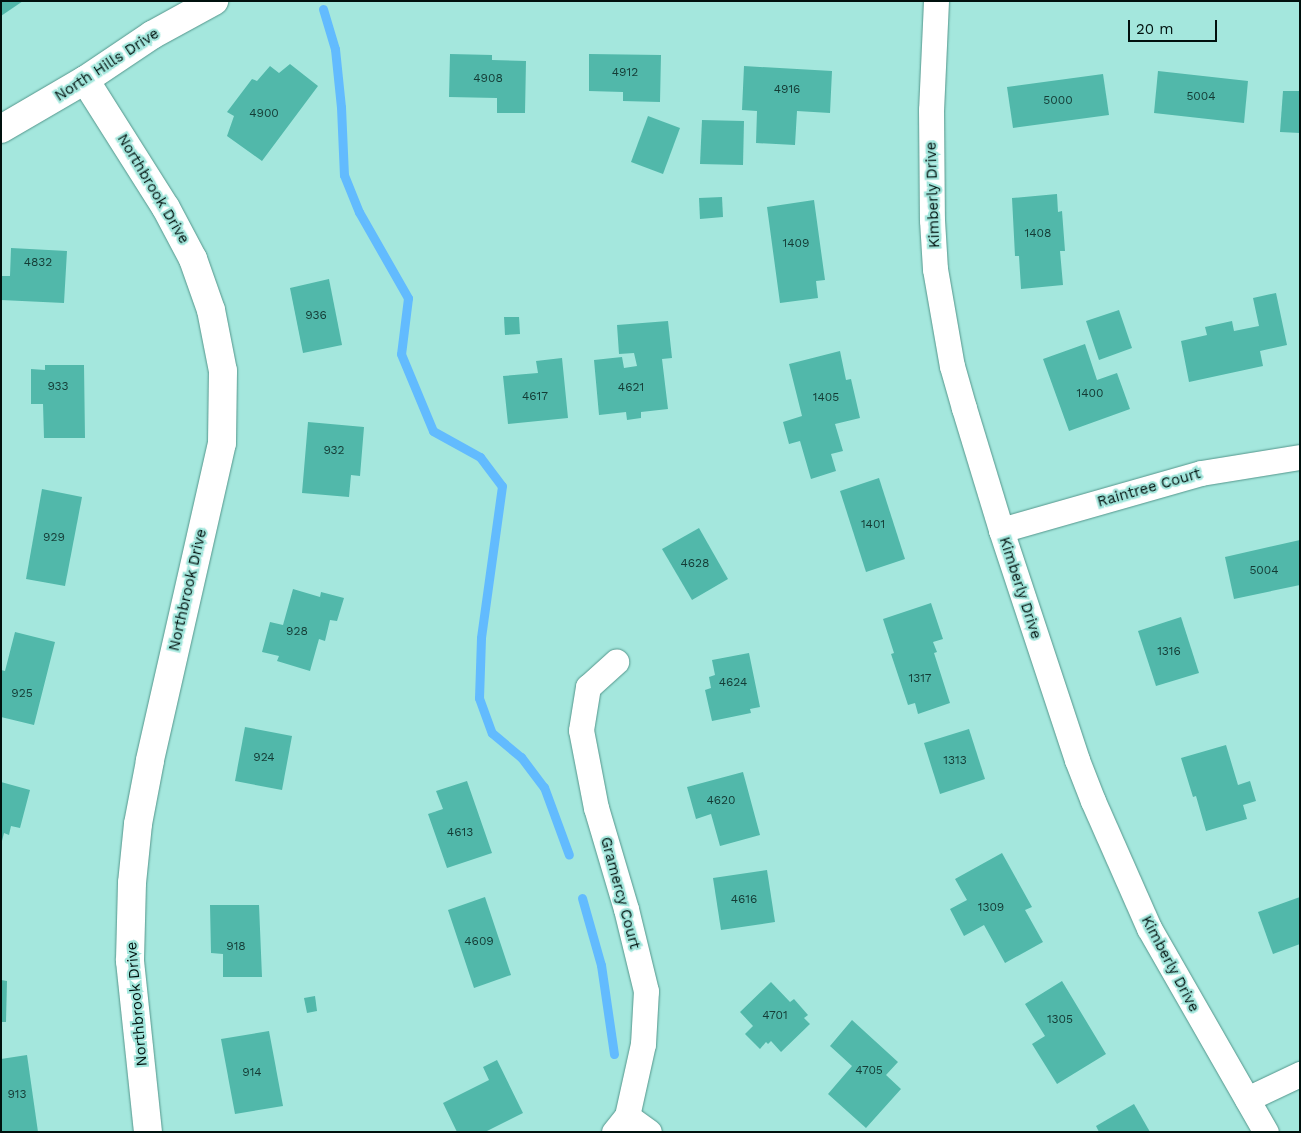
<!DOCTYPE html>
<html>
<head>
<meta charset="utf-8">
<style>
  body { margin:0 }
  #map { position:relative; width:1301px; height:1133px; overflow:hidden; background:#a4e7dd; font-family:"Work Sans",sans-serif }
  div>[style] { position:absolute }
  .stream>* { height:9px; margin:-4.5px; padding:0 4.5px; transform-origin:4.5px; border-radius:4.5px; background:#62bbfe }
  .building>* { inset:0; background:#51b8aa }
  .roads { filter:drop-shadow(0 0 1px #54968c) drop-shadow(0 0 1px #54968c) }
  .street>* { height:25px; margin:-12.5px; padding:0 12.5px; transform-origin:12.5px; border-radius:12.5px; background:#fff }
  .secondary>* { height:28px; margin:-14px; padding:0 14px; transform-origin:14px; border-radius:14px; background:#fff }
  span { translate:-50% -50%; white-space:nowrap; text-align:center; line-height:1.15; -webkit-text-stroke:4.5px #a4e7dd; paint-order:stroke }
  .number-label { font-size:12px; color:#143b35 }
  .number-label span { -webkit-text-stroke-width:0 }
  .street-label { font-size:15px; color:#00110e }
  .frame { position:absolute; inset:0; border:2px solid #00110e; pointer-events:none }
  .scale { position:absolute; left:1128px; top:20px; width:89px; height:22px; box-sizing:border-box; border:2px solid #00110e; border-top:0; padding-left:6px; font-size:15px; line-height:18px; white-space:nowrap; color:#00110e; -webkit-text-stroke:4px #a4e7dd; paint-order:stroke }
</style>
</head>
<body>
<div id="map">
  <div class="stream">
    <i style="left:323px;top:9px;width:42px;rotate:73.3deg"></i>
    <i style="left:335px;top:49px;width:58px;rotate:84.1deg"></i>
    <i style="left:341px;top:107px;width:68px;rotate:87.5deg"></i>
    <i style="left:344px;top:175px;width:40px;rotate:68deg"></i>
    <i style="left:359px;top:212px;width:99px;rotate:60.3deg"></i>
    <i style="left:408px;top:298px;width:56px;rotate:97.1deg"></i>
    <i style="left:401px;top:354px;width:83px;rotate:67.4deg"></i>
    <i style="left:433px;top:431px;width:54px;rotate:29deg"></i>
    <i style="left:480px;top:457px;width:36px;rotate:53deg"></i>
    <i style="left:502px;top:486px;width:153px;rotate:97.9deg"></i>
    <i style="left:481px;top:638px;width:60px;rotate:91.9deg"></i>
    <i style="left:479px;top:698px;width:37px;rotate:70deg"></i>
    <i style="left:492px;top:733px;width:38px;rotate:40deg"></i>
    <i style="left:521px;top:757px;width:38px;rotate:53deg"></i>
    <i style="left:544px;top:787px;width:72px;rotate:69.8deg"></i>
    <i style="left:582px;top:898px;width:70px;rotate:74.2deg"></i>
    <i style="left:601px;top:965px;width:90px;rotate:81.7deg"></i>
  </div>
  <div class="building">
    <i style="clip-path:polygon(1px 1px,23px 1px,1px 16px)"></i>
    <i style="clip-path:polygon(450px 54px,492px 55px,492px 60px,526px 61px,525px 113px,497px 113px,497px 98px,449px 97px)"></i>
    <i style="clip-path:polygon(589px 54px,661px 55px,660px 102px,623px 101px,623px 92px,589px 91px)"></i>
    <i style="clip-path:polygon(290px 64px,318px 86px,262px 161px,227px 136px,234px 116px,227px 112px,252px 79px,257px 81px,270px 66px,279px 73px)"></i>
    <i style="clip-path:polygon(744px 66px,832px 71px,830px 113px,797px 111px,795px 145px,756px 143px,757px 111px,742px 110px)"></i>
    <i style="clip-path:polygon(1158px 71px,1248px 81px,1244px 123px,1154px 113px)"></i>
    <i style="clip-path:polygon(1103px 74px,1109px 115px,1013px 128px,1007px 87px)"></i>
    <i style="clip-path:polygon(1283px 91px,1300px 91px,1300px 133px,1280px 132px)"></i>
    <i style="clip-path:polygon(648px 116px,680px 128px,663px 174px,631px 162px)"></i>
    <i style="clip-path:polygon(702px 120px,744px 121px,743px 165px,700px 164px)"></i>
    <i style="clip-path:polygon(1057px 194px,1058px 212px,1062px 211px,1065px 251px,1060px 251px,1063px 285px,1021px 289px,1019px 256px,1015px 256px,1012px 198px)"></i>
    <i style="clip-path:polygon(722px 197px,723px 217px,700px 219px,699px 198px)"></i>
    <i style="clip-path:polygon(814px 200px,825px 280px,816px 281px,818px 298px,780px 303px,767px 207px)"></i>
    <i style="clip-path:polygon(11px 248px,67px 251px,64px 303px,1px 300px,1px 276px,10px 276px)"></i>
    <i style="clip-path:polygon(329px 279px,342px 345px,303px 353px,290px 288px)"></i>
    <i style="clip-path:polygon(1276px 293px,1287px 345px,1260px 351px,1263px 366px,1189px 382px,1181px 341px,1207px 335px,1205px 327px,1232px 321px,1234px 331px,1259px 326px,1253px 298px)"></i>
    <i style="clip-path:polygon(1119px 310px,1132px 348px,1099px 360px,1086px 321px)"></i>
    <i style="clip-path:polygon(504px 317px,519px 317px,520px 334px,505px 335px)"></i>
    <i style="clip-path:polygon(668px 321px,672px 358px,662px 359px,668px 409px,641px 412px,641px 418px,627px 420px,626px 412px,599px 415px,594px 360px,622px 357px,624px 368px,637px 366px,634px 353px,619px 354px,617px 325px)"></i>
    <i style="clip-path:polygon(1085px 344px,1097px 380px,1117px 373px,1130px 409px,1069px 431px,1043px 359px)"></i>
    <i style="clip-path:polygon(840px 351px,846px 380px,851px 379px,860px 418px,835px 424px,843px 451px,831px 454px,836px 471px,811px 479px,800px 441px,789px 444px,783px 422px,802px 416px,789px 364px)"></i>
    <i style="clip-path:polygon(562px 358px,568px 418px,508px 424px,503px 376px,538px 373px,536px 361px)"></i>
    <i style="clip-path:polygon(45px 365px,84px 365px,85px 438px,44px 438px,43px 404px,31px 404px,31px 369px,45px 370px)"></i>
    <i style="clip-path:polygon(308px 422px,364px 427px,360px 476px,351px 475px,349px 497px,302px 493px)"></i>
    <i style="clip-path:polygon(879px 478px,905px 559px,866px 572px,840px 491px)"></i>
    <i style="clip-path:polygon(42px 489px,82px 497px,65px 586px,26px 579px)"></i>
    <i style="clip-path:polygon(699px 528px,728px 579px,692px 600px,662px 549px)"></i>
    <i style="clip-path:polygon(1300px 540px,1300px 585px,1234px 599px,1225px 557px)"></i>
    <i style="clip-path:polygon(293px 589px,320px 597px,321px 592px,344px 598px,337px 621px,330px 620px,325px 641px,319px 639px,310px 671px,277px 661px,279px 656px,262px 652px,270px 622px,283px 625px)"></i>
    <i style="clip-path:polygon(931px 603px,943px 639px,933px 642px,937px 652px,934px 653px,950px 703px,918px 714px,915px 703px,908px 705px,891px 654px,894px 653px,883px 619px)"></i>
    <i style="clip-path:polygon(1181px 617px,1199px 673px,1156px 686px,1138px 631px)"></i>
    <i style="clip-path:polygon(15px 632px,55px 642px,34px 725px,1px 717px,1px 670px,5px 671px)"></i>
    <i style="clip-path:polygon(749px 653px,760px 707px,750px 709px,751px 713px,712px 721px,705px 690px,711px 688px,709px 677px,715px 675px,712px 660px)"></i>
    <i style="clip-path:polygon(245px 727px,292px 736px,282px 790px,235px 781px)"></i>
    <i style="clip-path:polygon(969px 729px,985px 779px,940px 794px,924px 743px)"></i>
    <i style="clip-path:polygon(1226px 745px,1238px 785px,1250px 781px,1256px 801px,1243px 805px,1247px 819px,1206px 831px,1196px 796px,1193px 797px,1181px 758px)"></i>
    <i style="clip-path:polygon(743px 772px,760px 835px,720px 846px,711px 814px,696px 819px,687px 787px)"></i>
    <i style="clip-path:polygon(467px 781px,492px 853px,447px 868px,428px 814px,443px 809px,436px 791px)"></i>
    <i style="clip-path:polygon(1px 782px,30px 790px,20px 828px,11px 826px,9px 835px,4px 833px,2px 841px)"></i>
    <i style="clip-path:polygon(1002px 853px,1032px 907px,1025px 910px,1043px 942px,1005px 963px,984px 925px,964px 936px,950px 909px,967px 900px,955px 879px)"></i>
    <i style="clip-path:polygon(767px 870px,775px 922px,721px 930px,713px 878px)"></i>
    <i style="clip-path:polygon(485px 897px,511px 975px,474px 988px,448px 910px)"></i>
    <i style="clip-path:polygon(1300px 897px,1300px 944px,1273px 954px,1258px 912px)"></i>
    <i style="clip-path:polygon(210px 905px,259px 905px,262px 977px,223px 977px,223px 954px,211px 953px)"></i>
    <i style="clip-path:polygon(1px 980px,7px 981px,6px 1022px,1px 1022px)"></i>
    <i style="clip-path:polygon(1062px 981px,1106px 1054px,1057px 1084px,1032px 1044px,1045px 1036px,1025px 1004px)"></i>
    <i style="clip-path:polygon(771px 982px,790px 1002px,794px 999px,808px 1015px,804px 1018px,810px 1024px,781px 1052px,771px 1041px,768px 1044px,766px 1042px,760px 1049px,745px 1034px,753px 1026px,740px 1012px)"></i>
    <i style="clip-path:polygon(315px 996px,317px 1011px,307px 1013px,304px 998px)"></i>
    <i style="clip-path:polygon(852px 1020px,898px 1062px,886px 1075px,901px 1089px,866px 1128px,828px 1094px,852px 1066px,830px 1046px)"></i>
    <i style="clip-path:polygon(269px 1031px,283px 1106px,235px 1114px,221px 1039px)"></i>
    <i style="clip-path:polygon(27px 1055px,38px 1132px,1px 1132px,1px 1059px)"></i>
    <i style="clip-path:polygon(497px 1060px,523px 1113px,485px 1132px,457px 1132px,443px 1103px,489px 1080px,483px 1067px)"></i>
    <i style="clip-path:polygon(1134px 1104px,1150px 1132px,1099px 1132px,1096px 1126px)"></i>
  </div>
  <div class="roads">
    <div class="street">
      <i style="left:936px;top:1px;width:109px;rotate:92.6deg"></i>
      <i style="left:931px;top:110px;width:110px;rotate:89.5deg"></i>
      <i style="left:932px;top:220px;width:49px;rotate:86.5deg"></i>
      <i style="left:935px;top:269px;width:98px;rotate:80.1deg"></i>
      <i style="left:952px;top:366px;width:44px;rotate:74.1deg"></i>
      <i style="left:964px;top:408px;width:127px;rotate:73.1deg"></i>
      <i style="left:1001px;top:530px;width:242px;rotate:71.7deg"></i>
      <i style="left:1077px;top:760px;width:44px;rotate:68.7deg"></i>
      <i style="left:1093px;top:801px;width:139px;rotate:66.2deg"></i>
      <i style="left:1149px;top:928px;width:235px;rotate:60.2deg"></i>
      <i style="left:1001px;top:530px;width:208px;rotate:-15.9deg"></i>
      <i style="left:1201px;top:473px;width:100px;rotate:-9.2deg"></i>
      <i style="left:1247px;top:1099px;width:59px;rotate:-25.3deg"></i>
      <i style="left:627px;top:1116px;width:27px;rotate:36deg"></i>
      <i style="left:614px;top:1132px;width:21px;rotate:-51deg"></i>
      <i style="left:627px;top:1116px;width:74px;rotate:-77.5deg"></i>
      <i style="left:643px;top:1044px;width:53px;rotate:-86.8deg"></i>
      <i style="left:646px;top:991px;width:84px;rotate:-103.7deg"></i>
      <i style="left:626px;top:909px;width:105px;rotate:-106.5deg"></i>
      <i style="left:596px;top:808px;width:79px;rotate:-100.9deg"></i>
      <i style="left:581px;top:730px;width:44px;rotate:-80.8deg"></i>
      <i style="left:588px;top:687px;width:38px;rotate:-42deg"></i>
    </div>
    <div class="secondary">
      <i style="left:85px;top:80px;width:151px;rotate:57.7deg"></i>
      <i style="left:166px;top:208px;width:58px;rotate:62.1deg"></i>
      <i style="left:193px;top:259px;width:54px;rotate:70.6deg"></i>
      <i style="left:211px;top:310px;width:62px;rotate:78.9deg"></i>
      <i style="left:223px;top:371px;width:72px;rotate:90.8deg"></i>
      <i style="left:222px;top:443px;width:326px;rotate:102.8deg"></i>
      <i style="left:150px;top:761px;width:64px;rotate:100.8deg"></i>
      <i style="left:138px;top:824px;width:59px;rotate:95.8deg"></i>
      <i style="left:132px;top:883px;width:78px;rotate:91.5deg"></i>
      <i style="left:130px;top:961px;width:172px;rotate:84deg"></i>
      <i style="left:1px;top:129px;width:97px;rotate:-30.3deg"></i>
      <i style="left:85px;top:80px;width:81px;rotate:-33.9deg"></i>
      <i style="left:152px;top:35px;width:71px;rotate:-28.7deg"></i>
    </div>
  </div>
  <div class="number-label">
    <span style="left:625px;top:73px">4912</span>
    <span style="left:488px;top:79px">4908</span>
    <span style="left:787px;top:90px">4916</span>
    <span style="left:1201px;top:97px">5004</span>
    <span style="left:1058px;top:101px">5000</span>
    <span style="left:264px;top:114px">4900</span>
    <span style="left:1038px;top:234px">1408</span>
    <span style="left:796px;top:244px">1409</span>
    <span style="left:38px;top:263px">4832</span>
    <span style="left:316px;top:316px">936</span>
    <span style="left:58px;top:387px">933</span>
    <span style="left:631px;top:388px">4621</span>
    <span style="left:1090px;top:394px">1400</span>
    <span style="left:535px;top:397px">4617</span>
    <span style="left:826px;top:398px">1405</span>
    <span style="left:334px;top:451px">932</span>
    <span style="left:873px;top:525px">1401</span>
    <span style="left:54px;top:538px">929</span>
    <span style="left:695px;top:564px">4628</span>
    <span style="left:1264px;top:571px">5004</span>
    <span style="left:297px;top:632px">928</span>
    <span style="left:1169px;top:652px">1316</span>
    <span style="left:920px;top:679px">1317</span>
    <span style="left:733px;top:683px">4624</span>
    <span style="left:22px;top:694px">925</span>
    <span style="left:264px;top:758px">924</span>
    <span style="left:955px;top:761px">1313</span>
    <span style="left:721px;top:801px">4620</span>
    <span style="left:460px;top:833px">4613</span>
    <span style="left:744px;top:900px">4616</span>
    <span style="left:991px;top:908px">1309</span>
    <span style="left:479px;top:942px">4609</span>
    <span style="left:236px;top:947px">918</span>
    <span style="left:775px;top:1016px">4701</span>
    <span style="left:1060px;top:1020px">1305</span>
    <span style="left:869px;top:1071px">4705</span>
    <span style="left:252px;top:1073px">914</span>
    <span style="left:17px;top:1095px">913</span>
  </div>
  <div class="street-label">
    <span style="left:107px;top:65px;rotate:-33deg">North Hills Drive</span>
    <span style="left:153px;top:189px;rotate:59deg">Northbrook Drive</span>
    <span style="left:933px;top:195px;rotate:-92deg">Kimberly Drive</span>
    <span style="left:1149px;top:488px;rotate:-16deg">Raintree Court</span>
    <span style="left:1020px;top:588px;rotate:72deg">Kimberly Drive</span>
    <span style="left:188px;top:590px;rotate:-77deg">Northbrook Drive</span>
    <span style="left:620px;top:893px;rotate:75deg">Gramercy Court</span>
    <span style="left:1170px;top:964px;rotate:62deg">Kimberly Drive</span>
    <span style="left:137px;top:1004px;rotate:-95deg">Northbrook Drive</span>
  </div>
  <div class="frame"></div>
  <div class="scale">20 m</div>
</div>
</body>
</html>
